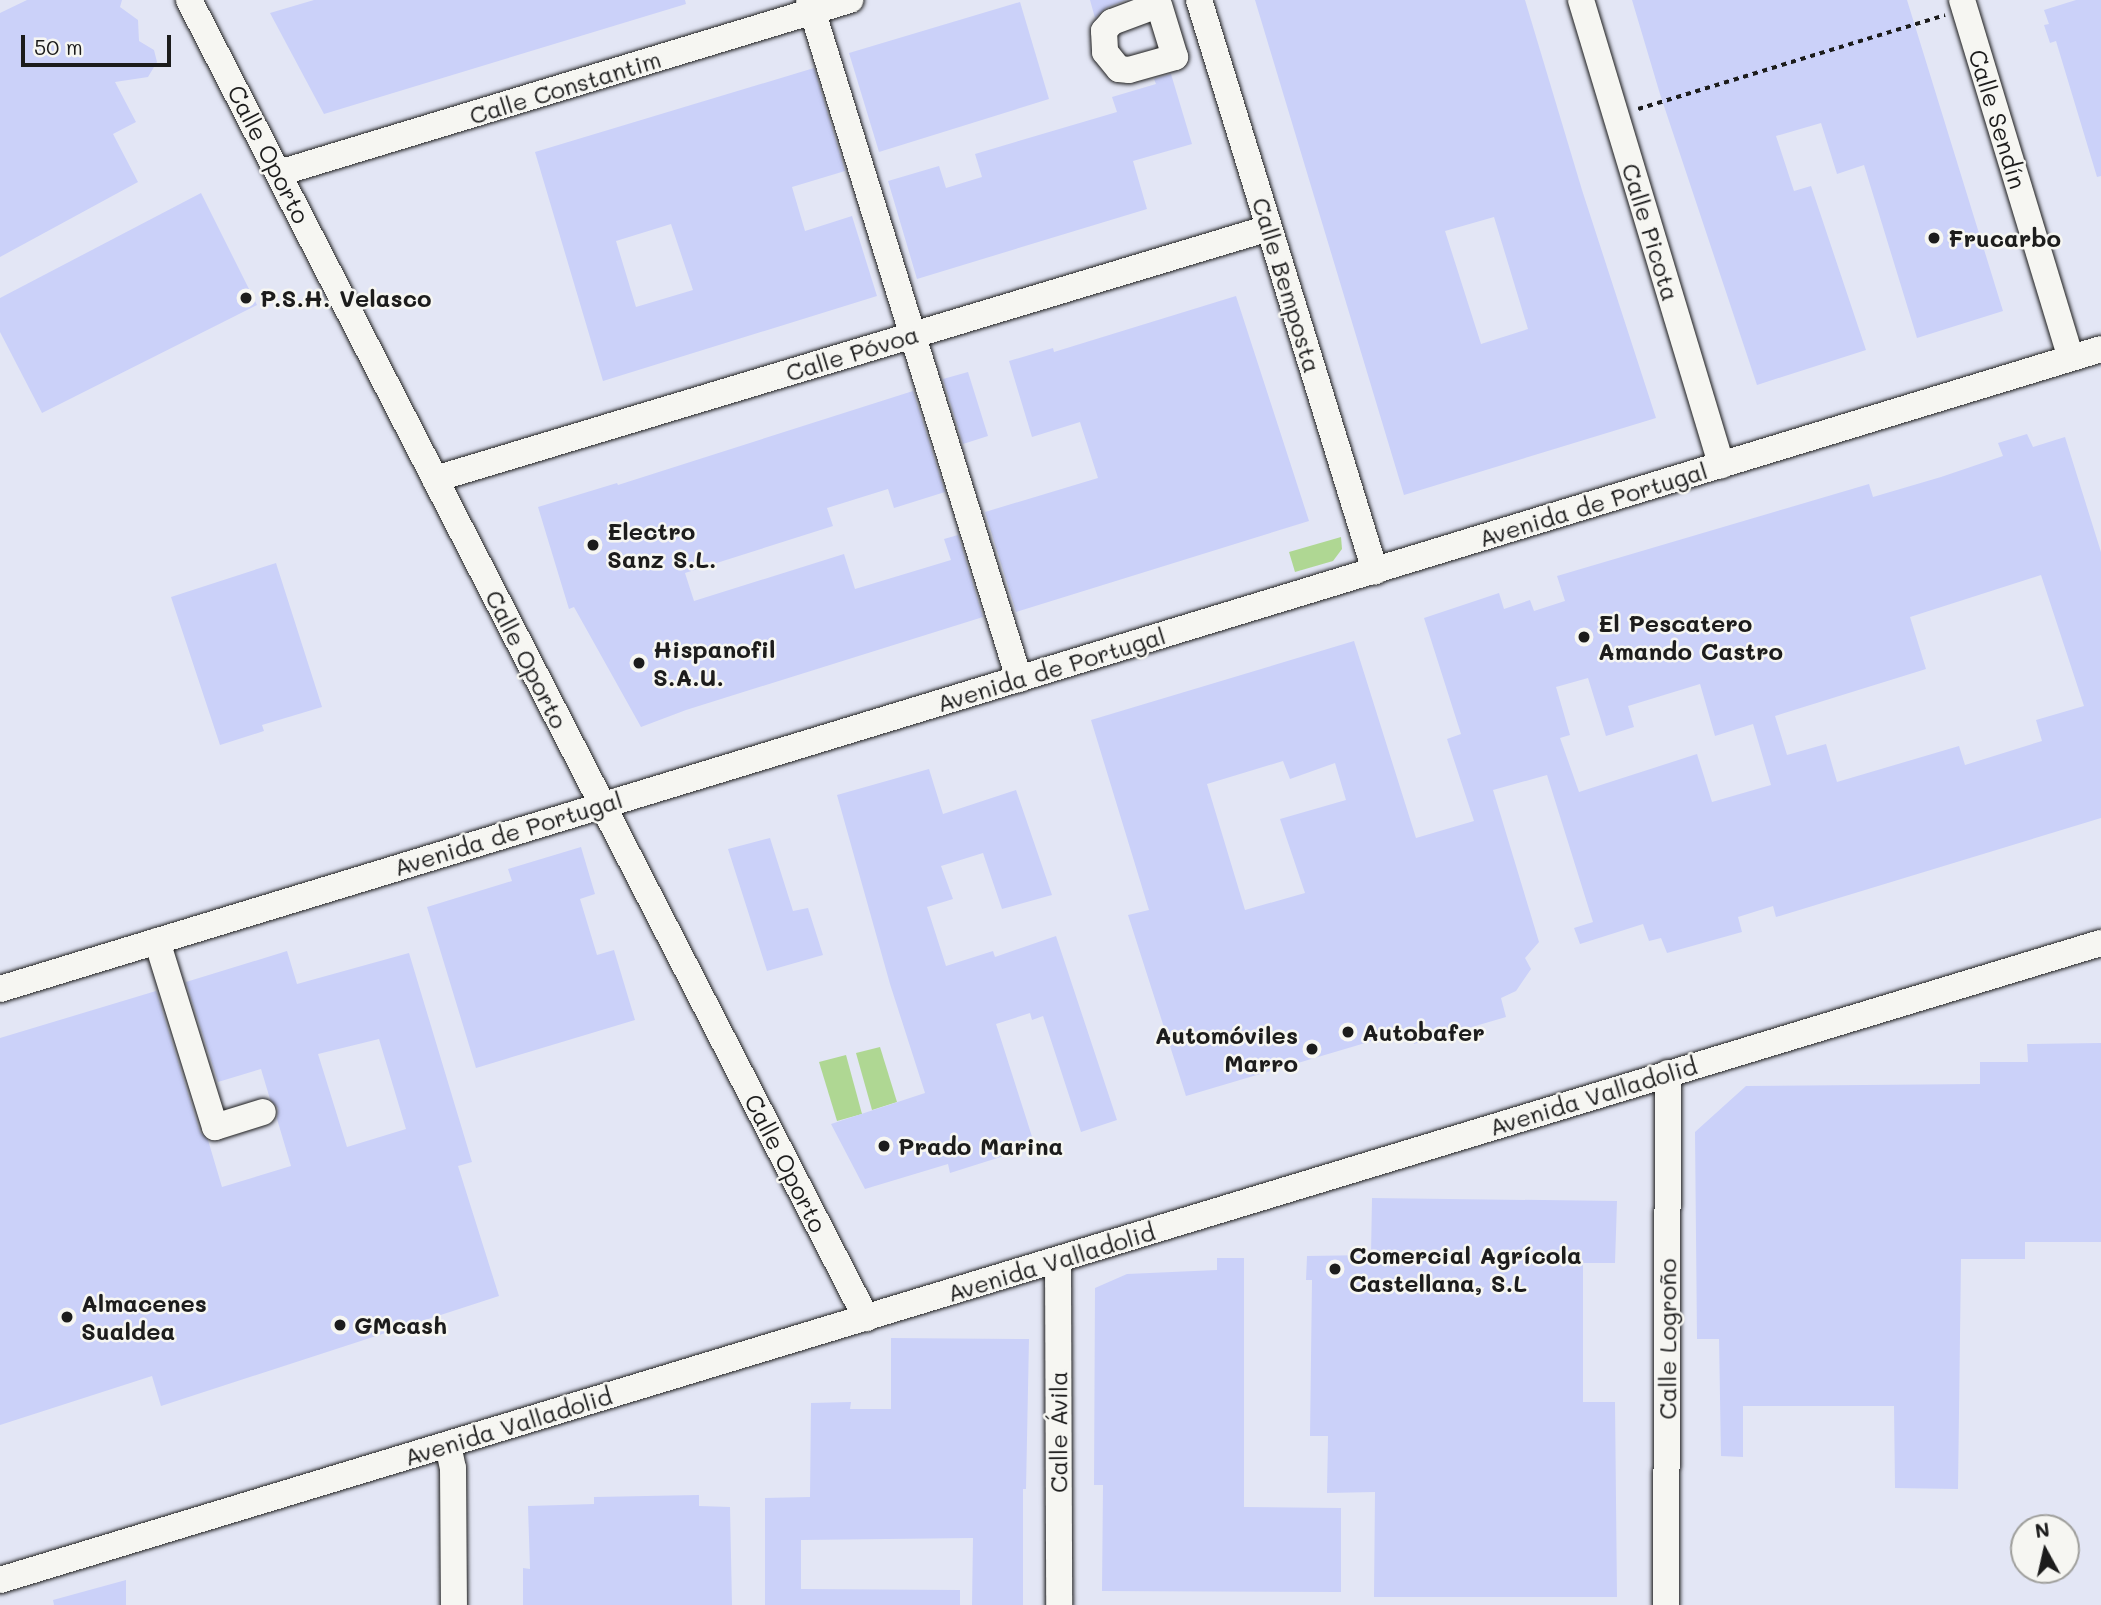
<!DOCTYPE html>
<html>
<head>
<meta charset="utf-8">
<style>
  body { margin:0 }
  #map { position:relative; width:2101px; height:1605px; overflow:hidden; background:#edeff3; font-family:Mali,sans-serif }
  div>[style] { position:absolute }
  .built>* { inset:0; background:#e3e6f5 }
  .green>* { inset:0; background:#afd793 }
  .building>* { inset:0; background:#cbd1f9 }
  .path>* { height:3.5px; margin-top:-1.75px; transform-origin:0; background:repeating-linear-gradient(90deg,#1c1c1c 0 5px,transparent 0 10px) }
  .roads { filter:drop-shadow(0 0 2px #1c1c1c) drop-shadow(0 0 2px #1c1c1c) }
  .minor>* { height:26px; margin:-13px; padding:0 13px; transform-origin:13px; border-radius:13px; background:#f6f6f2 }
  .dots>* { width:19px; height:19px; translate:-50% -50%; box-sizing:border-box; border:4px solid #f6f6f2; border-radius:50% }
  span { translate:-50% -50%; white-space:nowrap; text-align:center; line-height:1.15; -webkit-text-stroke:5px #f6f6f2; paint-order:stroke }
  .street-label { font-size:24px; color:#1c1c1c }
  .poi-label { font-size:24px; color:#1c1c1c; font-weight:700 }
  .left { translate:0 -50%; text-align:left }
  .right { translate:-100% -50%; text-align:right }
  .north { position:absolute; left:2010px; top:1514px; width:70px; height:70px; box-sizing:border-box; background:#f6f6f2; border:2px solid #9f9f9c; border-radius:50%; rotate:352deg; font-size:19px; font-weight:700; line-height:28px; text-align:center; color:#1c1c1c }
  .north::after { content:''; display:block; margin:auto; width:24px; height:32px; background:#1c1c1c; clip-path:polygon(50% 0,100% 100%,50% 72%,0 100%) }
  .scale { position:absolute; left:21px; top:35px; width:150px; height:32px; box-sizing:border-box; border:4px solid #1c1c1c; border-top:0; padding-left:9px; font-size:21px; line-height:24px; white-space:nowrap; color:#1c1c1c; -webkit-text-stroke:5px #f6f6f2; paint-order:stroke }
</style>
</head>
<body>
<div id="map">
  <div class="built">
    <i style="clip-path:polygon(evenodd,0 0,2101px 0,2101px 1605px,0 1605px,0 0,2024px 1528px,2066px 1528px,2066px 1570px,2024px 1570px,2024px 1528px)"></i>
  </div>
  <div class="green">
    <i style="clip-path:polygon(1341px 537px,1342px 549px,1333px 561px,1295px 572px,1289px 552px)"></i>
    <i style="clip-path:polygon(880px 1047px,897px 1102px,872px 1110px,856px 1053px)"></i>
    <i style="clip-path:polygon(846px 1055px,862px 1114px,837px 1121px,819px 1062px)"></i>
  </div>
  <div class="building">
    <i style="clip-path:polygon(27px 0,122px 0,120px 7px,138px 20px,139px 41px,154px 50px,157px 62px,148px 77px,115px 82px,136px 122px,113px 134px,138px 182px,0 257px,0 13px)"></i>
    <i style="clip-path:polygon(314px 0,685px 0,686px 4px,324px 114px,270px 13px)"></i>
    <i style="clip-path:polygon(1090px 0,1126px 0,1106px 8px,1095px 18px)"></i>
    <i style="clip-path:polygon(evenodd,1255px 0,1525px 0,1582px 190px,1656px 418px,1404px 495px,1255px 0,1494px 217px,1528px 329px,1481px 344px,1445px 231px,1494px 217px)"></i>
    <i style="clip-path:polygon(1632px 0,1907px 0,2003px 311px,1917px 338px,1864px 165px,1837px 174px,1821px 123px,1776px 136px,1794px 191px,1811px 186px,1866px 350px,1757px 385px,1660px 94px)"></i>
    <i style="clip-path:polygon(2076px 0,2101px 0,2101px 176px,2097px 177px,2056px 41px,2050px 43px,2044px 25px,2049px 24px,2044px 10px)"></i>
    <i style="clip-path:polygon(1020px 2px,1049px 99px,879px 152px,849px 53px)"></i>
    <i style="clip-path:polygon(evenodd,814px 68px,845px 171px,792px 187px,805px 231px,852px 216px,877px 296px,603px 381px,535px 152px,814px 68px,671px 224px,693px 290px,636px 307px,616px 241px,671px 224px)"></i>
    <i style="clip-path:polygon(1171px 74px,1192px 144px,1133px 161px,1147px 209px,917px 279px,888px 181px,939px 166px,946px 188px,982px 177px,975px 154px,1117px 112px,1112px 97px,1156px 84px,1154px 79px)"></i>
    <i style="clip-path:polygon(201px 193px,257px 305px,42px 413px,0 332px,0 298px)"></i>
    <i style="clip-path:polygon(1236px 296px,1309px 521px,1016px 612px,985px 512px,1098px 478px,1080px 422px,1032px 437px,1009px 361px,1053px 348px,1054px 352px)"></i>
    <i style="clip-path:polygon(968px 372px,988px 436px,963px 444px,943px 379px)"></i>
    <i style="clip-path:polygon(913px 391px,945px 492px,894px 508px,888px 489px,827px 508px,833px 526px,685px 573px,694px 601px,844px 554px,855px 589px,951px 560px,944px 539px,958px 535px,983px 617px,686px 710px,641px 727px,574px 607px,569px 609px,538px 507px,617px 483px,618px 485px)"></i>
    <i style="clip-path:polygon(evenodd,2027px 434px,2033px 447px,2065px 437px,2101px 552px,2101px 818px,1776px 917px,1773px 906px,1738px 917px,1742px 932px,1667px 953px,1661px 938px,1649px 941px,1643px 924px,1580px 944px,1574px 928px,1593px 922px,1547px 775px,1493px 790px,1539px 942px,1525px 958px,1531px 969px,1516px 991px,1501px 998px,1506px 1017px,1414px 1044px,1409px 1030px,1186px 1096px,1128px 915px,1149px 910px,1091px 720px,1354px 641px,1416px 838px,1474px 821px,1447px 739px,1461px 734px,1424px 618px,1499px 593px,1504px 609px,1530px 600px,1534px 611px,1565px 601px,1557px 576px,1869px 484px,1873px 497px,1941px 477px,2003px 456px,1998px 443px,2027px 434px,2041px 575px,2084px 706px,2036px 720px,2042px 741px,1965px 765px,1959px 746px,1837px 782px,1826px 744px,1787px 755px,1775px 716px,1926px 669px,1910px 617px,2041px 575px,2027px 434px,1588px 678px,1606px 736px,1634px 727px,1628px 706px,1700px 684px,1715px 736px,1753px 724px,1771px 785px,1712px 802px,1697px 754px,1579px 792px,1560px 738px,1570px 735px,1556px 687px,1588px 678px,2027px 434px,1283px 761px,1290px 779px,1335px 763px,1346px 800px,1280px 819px,1305px 893px,1245px 910px,1207px 784px,1283px 761px)"></i>
    <i style="clip-path:polygon(276px 563px,322px 707px,262px 725px,264px 731px,220px 745px,171px 597px)"></i>
    <i style="clip-path:polygon(929px 769px,943px 814px,1016px 790px,1052px 895px,1002px 909px,983px 853px,941px 866px,953px 899px,927px 907px,946px 966px,993px 951px,995px 957px,1056px 936px,1117px 1120px,1081px 1132px,1043px 1016px,1032px 1020px,1030px 1013px,996px 1024px,1035px 1146px,950px 1173px,948px 1164px,865px 1189px,831px 1124px,925px 1093px,890px 984px,837px 795px)"></i>
    <i style="clip-path:polygon(770px 838px,793px 911px,808px 908px,823px 955px,767px 971px,728px 849px)"></i>
    <i style="clip-path:polygon(581px 847px,595px 894px,580px 899px,597px 955px,614px 950px,635px 1020px,476px 1068px,427px 907px,512px 881px,508px 869px)"></i>
    <i style="clip-path:polygon(evenodd,287px 951px,297px 984px,409px 953px,472px 1162px,458px 1166px,499px 1296px,161px 1406px,152px 1376px,0 1425px,0 1038px,156px 991px,200px 1132px,208px 1140px,222px 1187px,291px 1166px,277px 1119px,278px 1108px,270px 1099px,261px 1069px,218px 1082px,186px 982px,287px 951px,379px 1039px,406px 1129px,347px 1147px,318px 1054px,379px 1039px)"></i>
    <i style="clip-path:polygon(2101px 1043px,2101px 1242px,2025px 1242px,2025px 1259px,1961px 1259px,1958px 1489px,1895px 1488px,1894px 1406px,1743px 1406px,1743px 1457px,1721px 1456px,1719px 1339px,1697px 1339px,1695px 1132px,1746px 1086px,1980px 1084px,1980px 1062px,2028px 1062px,2027px 1044px)"></i>
    <i style="clip-path:polygon(1372px 1198px,1617px 1201px,1615px 1263px,1583px 1263px,1583px 1402px,1615px 1402px,1617px 1597px,1374px 1597px,1375px 1492px,1327px 1493px,1328px 1436px,1310px 1436px,1312px 1280px,1306px 1280px,1307px 1256px,1371px 1255px)"></i>
    <i style="clip-path:polygon(1217px 1258px,1244px 1258px,1244px 1507px,1341px 1508px,1341px 1592px,1102px 1591px,1103px 1485px,1094px 1485px,1095px 1288px,1127px 1274px,1217px 1270px)"></i>
    <i style="clip-path:polygon(891px 1338px,1029px 1339px,1026px 1489px,1023px 1489px,1023px 1605px,972px 1605px,973px 1538px,801px 1540px,801px 1589px,960px 1590px,960px 1605px,765px 1605px,765px 1498px,810px 1497px,811px 1403px,851px 1402px,850px 1409px,891px 1409px)"></i>
    <i style="clip-path:polygon(699px 1495px,699px 1506px,730px 1507px,732px 1605px,523px 1605px,523px 1568px,530px 1569px,528px 1506px,594px 1504px,594px 1497px)"></i>
    <i style="clip-path:polygon(126px 1580px,126px 1605px,54px 1605px,53px 1600px)"></i>
  </div>
  <div class="path">
    <i style="left:1638px;top:109px;width:321px;rotate:-17deg"></i>
  </div>
  <div class="roads">
    <div class="minor">
      <i style="left:189px;top:0;width:1482px;rotate:62.81deg"></i>
      <i style="left:809px;top:0;width:711px;rotate:72.81deg"></i>
      <i style="left:1199px;top:0;width:598px;rotate:72.87deg"></i>
      <i style="left:1581px;top:0;width:486px;rotate:73.2deg"></i>
      <i style="left:1962px;top:0;width:374px;rotate:73.1deg"></i>
      <i style="left:1152px;top:7px;width:43px;rotate:159.4deg"></i>
      <i style="left:1112px;top:22px;width:12px;rotate:132deg"></i>
      <i style="left:1104px;top:31px;width:21px;rotate:87deg"></i>
      <i style="left:1105px;top:52px;width:22px;rotate:51deg"></i>
      <i style="left:1119px;top:69px;width:10px;rotate:6deg"></i>
      <i style="left:1129px;top:70px;width:48px;rotate:-15.8deg"></i>
      <i style="left:1175px;top:57px;width:54px;rotate:-107.1deg"></i>
      <i style="left:279px;top:173px;width:597px;rotate:-16.86deg"></i>
      <i style="left:435px;top:479px;width:871px;rotate:-16.75deg"></i>
      <i style="left:157px;top:941px;width:195px;rotate:72.7deg"></i>
      <i style="left:215px;top:1127px;width:50px;rotate:-17.4deg"></i>
      <i style="left:0;top:989px;width:2196px;rotate:-16.94deg"></i>
      <i style="left:1058px;top:1260px;width:345px;rotate:89.8deg"></i>
      <i style="left:448px;top:1445px;width:24px;rotate:78deg"></i>
      <i style="left:453px;top:1468px;width:137px;rotate:89.6deg"></i>
      <i style="left:0;top:1580px;width:2195px;rotate:-16.87deg"></i>
      <i style="left:1666px;top:1605px;width:532px;rotate:-89.78deg"></i>
    </div>
  </div>
  <div class="dots">
    <i style="left:1934px;top:238px;background:#1c1c1c"></i>
    <i style="left:246px;top:298px;background:#1c1c1c"></i>
    <i style="left:593px;top:545px;background:#1c1c1c"></i>
    <i style="left:1584px;top:637px;background:#1c1c1c"></i>
    <i style="left:639px;top:663px;background:#1c1c1c"></i>
    <i style="left:1348px;top:1032px;background:#1c1c1c"></i>
    <i style="left:1312px;top:1049px;background:#1c1c1c"></i>
    <i style="left:884px;top:1146px;background:#1c1c1c"></i>
    <i style="left:1335px;top:1269px;background:#1c1c1c"></i>
    <i style="left:67px;top:1317px;background:#1c1c1c"></i>
    <i style="left:340px;top:1325px;background:#1c1c1c"></i>
  </div>
  <div class="street-label">
    <span style="left:565px;top:87px;rotate:-17deg">Calle Constantim</span>
    <span style="left:1998px;top:119px;rotate:73deg">Calle Sendín</span>
    <span style="left:269px;top:154px;rotate:63deg">Calle Oporto</span>
    <span style="left:1651px;top:232px;rotate:73deg">Calle Picota</span>
    <span style="left:1287px;top:285px;rotate:73deg">Calle Bemposta</span>
    <span style="left:852px;top:353px;rotate:-17deg">Calle Póvoa</span>
    <span style="left:1593px;top:504px;rotate:-17deg">Avenida de Portugal</span>
    <span style="left:527px;top:659px;rotate:63deg">Calle Oporto</span>
    <span style="left:1051px;top:669px;rotate:-17deg">Avenida de Portugal</span>
    <span style="left:508px;top:833px;rotate:-17deg">Avenida de Portugal</span>
    <span style="left:1593px;top:1096px;rotate:-17deg">Avenida Valladolid</span>
    <span style="left:786px;top:1163px;rotate:63deg">Calle Oporto</span>
    <span style="left:1051px;top:1262px;rotate:-17deg">Avenida Valladolid</span>
    <span style="left:1667px;top:1339px;rotate:-90deg">Calle Logroño</span>
    <span style="left:508px;top:1426px;rotate:-17deg">Avenida Valladolid</span>
    <span style="left:1058px;top:1432px;rotate:-90deg">Calle Ávila</span>
  </div>
  <div class="poi-label">
    <span class="left" style="left:1948px;top:238px">Frucarbo</span>
    <span class="left" style="left:260px;top:298px">P.S.H. Velasco</span>
    <span class="left" style="left:607px;top:545px">Electro<br>Sanz S.L.</span>
    <span class="left" style="left:1598px;top:637px">El Pescatero<br>Amando Castro</span>
    <span class="left" style="left:653px;top:663px">Hispanofil<br>S.A.U.</span>
    <span class="left" style="left:1362px;top:1032px">Autobafer</span>
    <span class="right" style="left:1298px;top:1049px">Automóviles<br>Marro</span>
    <span class="left" style="left:898px;top:1146px">Prado Marina</span>
    <span class="left" style="left:1349px;top:1269px">Comercial Agrícola<br>Castellana, S.L</span>
    <span class="left" style="left:81px;top:1317px">Almacenes<br>Sualdea</span>
    <span class="left" style="left:354px;top:1325px">GMcash</span>
  </div>
  <div class="north">N</div>
  <div class="scale">50 m</div>
</div>
</body>
</html>
